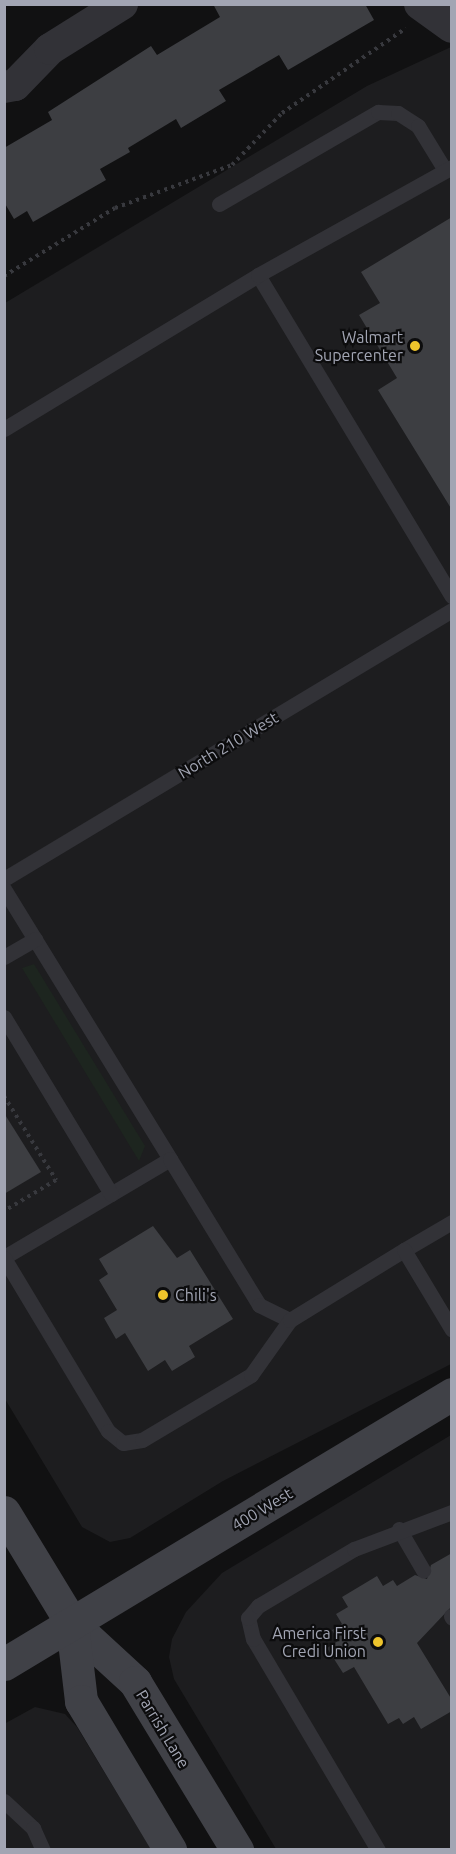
<!DOCTYPE html>
<html>
<head>
<meta charset="utf-8">
<style>
  body { margin:0 }
  #map { position:relative; width:456px; height:1854px; overflow:hidden; background:#111112; font-family:Ubuntu,sans-serif }
  div>[style] { position:absolute }
  .built>* { inset:0; background:#1d1d1f }
  .green>* { inset:0; background:#1d251f }
  .building>* { inset:0; background:#3d3e42 }
  .path>* { height:4px; margin-top:-2px; transform-origin:0; background:repeating-linear-gradient(90deg,#38393e 0 3px,transparent 0 7.5px) }
  .lane>* { height:15px; margin:-7.5px; padding:0 7.5px; transform-origin:7.5px; border-radius:7.5px; background:#323237 }
  .street>* { height:32px; margin:-16px; padding:0 16px; transform-origin:16px; border-radius:16px; background:#323237 }
  .secondary>* { height:33px; margin:-16.5px; padding:0 16.5px; transform-origin:16.5px; border-radius:16.5px; background:#404147 }
  .dots>* { width:16px; height:16px; translate:-50% -50%; box-sizing:border-box; border:3px solid #0c0c0d; border-radius:50% }
  span { translate:-50% -50%; white-space:nowrap; text-align:center; line-height:1.15; -webkit-text-stroke:4.5px #0c0c0d; paint-order:stroke }
  .poi-label { font-size:16px; color:#a2a5b3 }
  .right { translate:-100% -50%; text-align:right }
  .left { translate:0 -50%; text-align:left }
  .street-label { font-size:16px; color:#a2a5b3 }
  .frame { position:absolute; inset:0; border:6px solid #a2a5b3; pointer-events:none }
</style>
</head>
<body>
<div id="map">
  <div class="built">
    <i style="clip-path:polygon(451px 47px,451px 1364px,223px 1481px,130px 1538px,110px 1542px,82px 1527px,5px 1399px,5px 303px,367px 86px)"></i>
    <i style="clip-path:polygon(451px 1435px,451px 1849px,276px 1849px,174px 1679px,169px 1657px,172px 1639px,186px 1612px,222px 1573px)"></i>
    <i style="clip-path:polygon(35px 1707px,65px 1714px,77px 1727px,151px 1849px,5px 1849px,4px 1724px)"></i>
  </div>
  <div class="green">
    <i style="clip-path:polygon(34px 964px,145px 1146px,139px 1161px,22px 968px)"></i>
  </div>
  <div class="building">
    <i style="clip-path:polygon(213px 4px,365px 4px,374px 20px,288px 70px,279px 55px,219px 90px,226px 101px,181px 128px,176px 119px,128px 148px,130px 152px,100px 169px,106px 180px,33px 222px,27px 211px,14px 219px,4px 202px,4px 148px,52px 120px,48px 112px,151px 46px,157px 55px,220px 17px)"></i>
    <i style="clip-path:polygon(452px 217px,452px 510px,378px 390px,397px 378px,359px 315px,380px 303px,361px 272px)"></i>
    <i style="clip-path:polygon(4px 1113px,41px 1172px,4px 1194px)"></i>
    <i style="clip-path:polygon(153px 1226px,177px 1258px,190px 1250px,233px 1319px,189px 1346px,195px 1357px,172px 1371px,165px 1360px,148px 1371px,125px 1333px,116px 1339px,104px 1318px,117px 1310px,99px 1280px,108px 1274px,99px 1259px)"></i>
    <i style="clip-path:polygon(452px 1553px,452px 1606px,417px 1643px,452px 1700px,452px 1711px,421px 1729px,414px 1717px,403px 1724px,399px 1718px,388px 1724px,354px 1667px,343px 1673px,327px 1648px,338px 1641px,332px 1630px,342px 1624px,336px 1614px,348px 1607px,342px 1597px,377px 1576px,383px 1586px,393px 1580px,397px 1586px,415px 1575px,427px 1579px,431px 1565px)"></i>
  </div>
  <div class="path">
    <i style="left:4px;top:276px;width:130px;rotate:-31.5deg"></i>
    <i style="left:115px;top:208px;width:125px;rotate:-20.2deg"></i>
    <i style="left:232px;top:165px;width:72px;rotate:-46.1deg"></i>
    <i style="left:282px;top:113px;width:150px;rotate:-34.4deg"></i>
    <i style="left:4px;top:1096px;width:99px;rotate:58.2deg"></i>
    <i style="left:56px;top:1180px;width:61px;rotate:149.2deg"></i>
  </div>
  <div class="lane">
    <i style="left:219px;top:204px;width:184px;rotate:-30.1deg"></i>
    <i style="left:378px;top:112px;width:20px;rotate:3deg"></i>
    <i style="left:398px;top:113px;width:24px;rotate:33deg"></i>
    <i style="left:418px;top:126px;width:52px;rotate:58.5deg"></i>
    <i style="left:258px;top:275px;width:375px;rotate:58.9deg"></i>
    <i style="left:4px;top:429px;width:297px;rotate:-31.2deg"></i>
    <i style="left:258px;top:275px;width:222px;rotate:-29.1deg"></i>
    <i style="left:4px;top:879px;width:523px;rotate:-30.98deg"></i>
    <i style="left:4px;top:889px;width:317px;rotate:58.4deg"></i>
    <i style="left:170px;top:1159px;width:193px;rotate:149.4deg"></i>
    <i style="left:4px;top:957px;width:36px;rotate:-30deg"></i>
    <i style="left:4px;top:1017px;width:207px;rotate:58.8deg"></i>
    <i style="left:170px;top:1159px;width:171px;rotate:58.6deg"></i>
    <i style="left:259px;top:1305px;width:34px;rotate:26deg"></i>
    <i style="left:404px;top:1250px;width:56px;rotate:-30.3deg"></i>
    <i style="left:4px;top:1258px;width:202px;rotate:59deg"></i>
    <i style="left:108px;top:1431px;width:19px;rotate:39deg"></i>
    <i style="left:123px;top:1443px;width:19px;rotate:-9deg"></i>
    <i style="left:142px;top:1440px;width:127px;rotate:-30.8deg"></i>
    <i style="left:251px;top:1375px;width:67px;rotate:-54.7deg"></i>
    <i style="left:290px;top:1320px;width:134px;rotate:-31.6deg"></i>
    <i style="left:404px;top:1250px;width:93px;rotate:59deg"></i>
    <i style="left:399px;top:1529px;width:48px;rotate:59.7deg"></i>
    <i style="left:451px;top:1616px;width:2px;rotate:63deg"></i>
    <i style="left:4px;top:1801px;width:40px;rotate:43deg"></i>
    <i style="left:33px;top:1828px;width:24px;rotate:66deg"></i>
    <i style="left:378px;top:1850px;width:245px;rotate:-120.6deg"></i>
    <i style="left:253px;top:1639px;width:22px;rotate:-103deg"></i>
    <i style="left:248px;top:1618px;width:16px;rotate:-50deg"></i>
    <i style="left:258px;top:1606px;width:112px;rotate:-30.7deg"></i>
    <i style="left:354px;top:1549px;width:105px;rotate:-20.7deg"></i>
  </div>
  <div class="street">
    <i style="left:420px;top:4px;width:39px;rotate:36deg"></i>
    <i style="left:4px;top:87px;width:11px;rotate:-10deg"></i>
    <i style="left:15px;top:85px;width:50px;rotate:-45.8deg"></i>
    <i style="left:50px;top:49px;width:85px;rotate:-32deg"></i>
  </div>
  <div class="secondary">
    <i style="left:4px;top:1512px;width:131px;rotate:58.7deg"></i>
    <i style="left:72px;top:1624px;width:86px;rotate:42.6deg"></i>
    <i style="left:135px;top:1682px;width:197px;rotate:58.7deg"></i>
    <i style="left:72px;top:1624px;width:78px;rotate:83.3deg"></i>
    <i style="left:81px;top:1701px;width:174px;rotate:59.1deg"></i>
    <i style="left:4px;top:1664px;width:523px;rotate:-31.08deg"></i>
  </div>
  <div class="dots">
    <i style="left:415px;top:346px;background:#eec42c"></i>
    <i style="left:163px;top:1295px;background:#eec42c"></i>
    <i style="left:378px;top:1642px;background:#eec42c"></i>
  </div>
  <div class="poi-label">
    <span class="right" style="left:403px;top:346px">Walmart<br>Supercenter</span>
    <span class="left" style="left:175px;top:1295px">Chili's</span>
    <span class="right" style="left:366px;top:1642px">America First<br>Credi Union</span>
  </div>
  <div class="street-label">
    <span style="left:228px;top:745px;rotate:-31deg">North 210 West</span>
    <span style="left:262px;top:1509px;rotate:-31deg">400 West</span>
    <span style="left:163px;top:1729px;rotate:59deg">Parrish Lane</span>
  </div>
  <div class="frame"></div>
</div>
</body>
</html>
